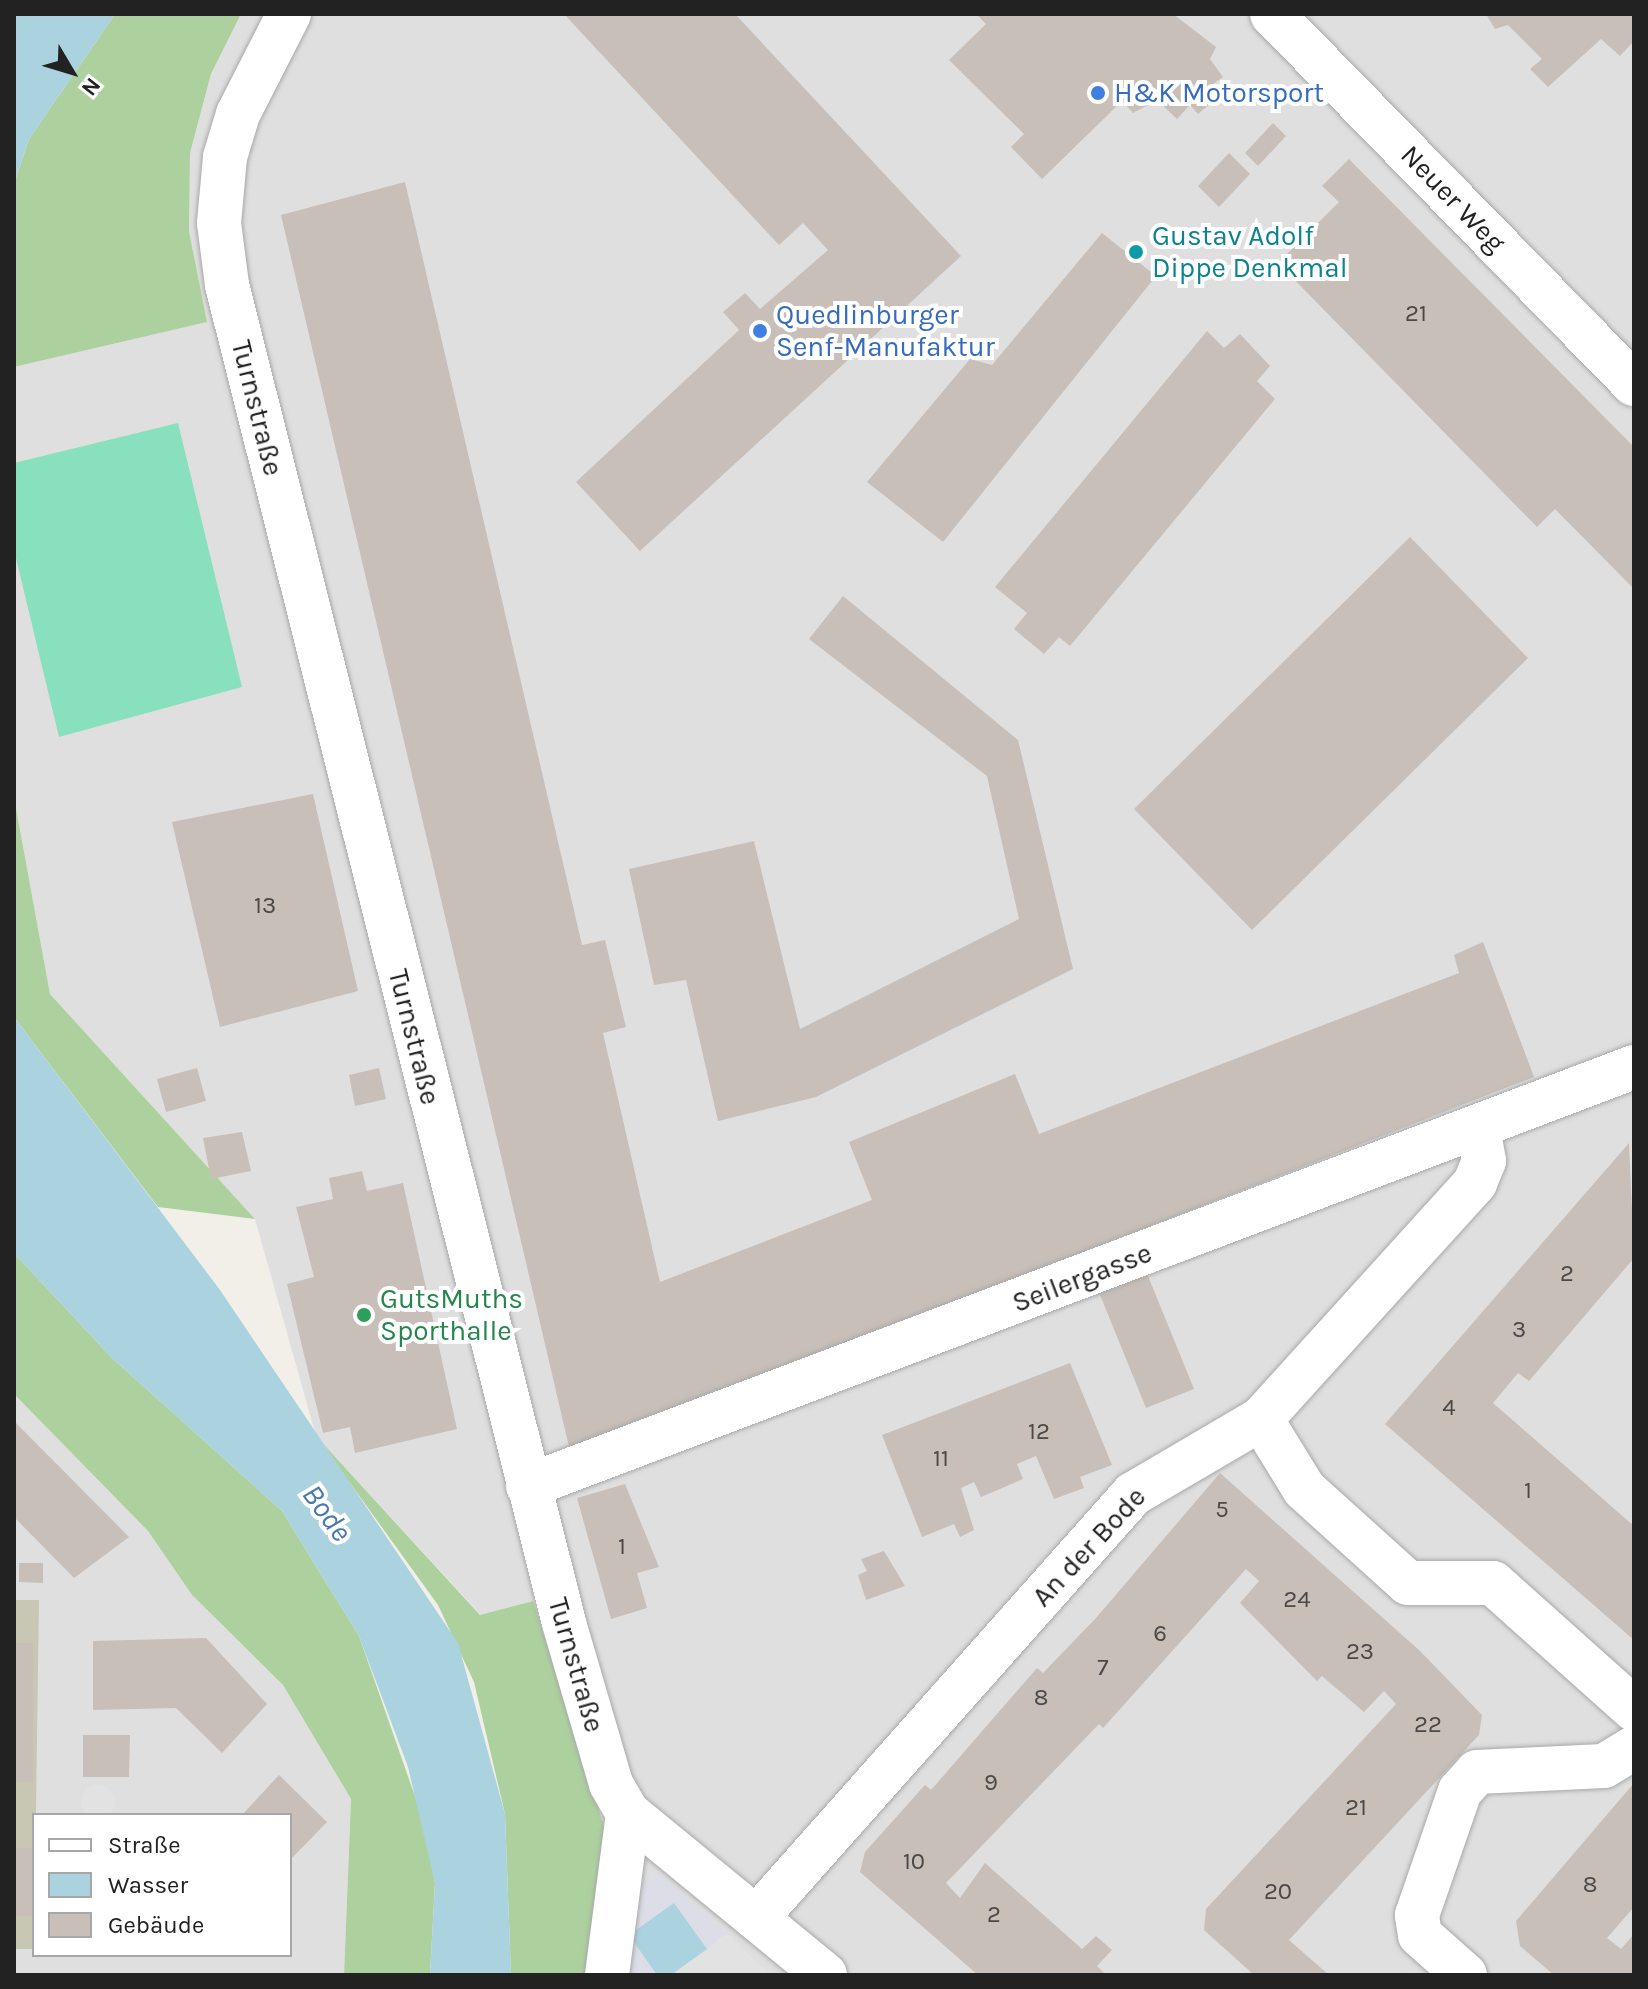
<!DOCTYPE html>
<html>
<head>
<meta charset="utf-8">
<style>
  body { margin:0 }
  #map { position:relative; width:1648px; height:1989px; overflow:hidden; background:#f2efe9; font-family:Karla,sans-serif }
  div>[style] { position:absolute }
  .residential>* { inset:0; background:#e0dfdf }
  .construction>* { inset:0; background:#c7c7b4 }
  .forest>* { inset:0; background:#add19e }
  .pitch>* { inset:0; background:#88e0be }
  .parking>* { inset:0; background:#e2e2e2 }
  .round { border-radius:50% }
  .plaza>* { inset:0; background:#dddde8 }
  .water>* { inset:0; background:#aad3df }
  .building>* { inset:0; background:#c7bfb8 }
  .roads { filter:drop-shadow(0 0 2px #a9a9a9) drop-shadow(0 0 2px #a9a9a9) }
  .minor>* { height:44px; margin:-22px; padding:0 22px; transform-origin:22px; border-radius:22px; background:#fff }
  .dots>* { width:22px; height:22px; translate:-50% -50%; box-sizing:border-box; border:4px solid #fff; border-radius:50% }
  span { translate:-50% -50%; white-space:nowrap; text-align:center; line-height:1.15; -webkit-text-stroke:8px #fff; paint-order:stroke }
  .number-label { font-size:24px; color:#4b4948 }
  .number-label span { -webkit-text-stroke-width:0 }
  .shop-label { font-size:28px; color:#366cbe }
  .left { translate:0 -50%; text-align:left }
  .street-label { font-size:28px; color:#222 }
  .culture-label { font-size:28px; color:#0d838f }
  .leisure-label { font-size:28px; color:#27864d }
  .water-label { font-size:30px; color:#4a7aab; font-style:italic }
  .frame { position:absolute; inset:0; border:16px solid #222; pointer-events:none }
  .legend { position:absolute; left:32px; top:1813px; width:260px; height:144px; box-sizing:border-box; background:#fff; border:2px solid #a7a7a7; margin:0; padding:10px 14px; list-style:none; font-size:24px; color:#222 }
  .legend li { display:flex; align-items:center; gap:16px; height:40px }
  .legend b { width:40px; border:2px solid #a7a7a7 }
  .north { position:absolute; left:32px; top:32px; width:80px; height:80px; -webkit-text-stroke:6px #fff; paint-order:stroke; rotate:128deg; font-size:22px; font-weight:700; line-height:32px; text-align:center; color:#222 }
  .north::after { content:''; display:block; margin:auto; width:28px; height:36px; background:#222; clip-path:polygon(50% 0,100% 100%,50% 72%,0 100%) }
</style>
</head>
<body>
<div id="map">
  <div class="residential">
    <i style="clip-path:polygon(241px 14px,1634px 14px,1634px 1975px,587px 1975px,532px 1601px,481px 1615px,316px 1436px,255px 1219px,50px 994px,14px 797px,14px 367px,206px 322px,189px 231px,190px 153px,211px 74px)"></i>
    <i style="clip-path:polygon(evenodd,14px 1394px,148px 1531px,192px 1595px,283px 1685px,351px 1799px,344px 1975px,14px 1975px,14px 1394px,34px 1815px,290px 1815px,290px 1955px,34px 1955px,34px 1815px)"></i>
  </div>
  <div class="construction">
    <i style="clip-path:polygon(14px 1600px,39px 1600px,34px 1949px,14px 1949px)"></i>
  </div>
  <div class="forest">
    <i style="clip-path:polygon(115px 14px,241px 14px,211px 74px,190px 153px,189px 231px,207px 322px,14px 367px,14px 184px,29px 139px)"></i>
    <i style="clip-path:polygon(14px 797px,50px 994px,255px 1219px,158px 1207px,14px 1017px)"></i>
    <i style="clip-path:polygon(14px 1253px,112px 1358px,282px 1511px,359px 1636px,425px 1825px,435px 1883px,430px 1975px,344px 1975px,351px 1799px,283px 1685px,192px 1595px,148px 1531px,14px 1394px)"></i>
    <i style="clip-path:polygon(316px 1436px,480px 1615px,533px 1601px,605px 1830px,587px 1975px,511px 1975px,505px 1814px,474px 1682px,438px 1605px)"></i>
  </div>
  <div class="pitch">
    <i style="clip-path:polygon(178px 423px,242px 687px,59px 737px,14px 550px,14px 463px)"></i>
  </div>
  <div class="parking">
    <i class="round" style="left:81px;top:1785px;width:34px;height:34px"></i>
    <i style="clip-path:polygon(726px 1933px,771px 1975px,671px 1975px,707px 1949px)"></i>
  </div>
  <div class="plaza">
    <i style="clip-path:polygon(662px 1876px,726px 1933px,707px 1949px,674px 1904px,629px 1935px,657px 1975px,621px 1975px,640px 1880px)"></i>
  </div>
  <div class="water">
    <i style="clip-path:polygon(14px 14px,115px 14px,29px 139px,14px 184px)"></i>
    <i style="clip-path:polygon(14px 1017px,220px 1290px,458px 1643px,505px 1814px,511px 1975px,430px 1975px,435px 1883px,408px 1767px,359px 1636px,282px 1511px,112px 1358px,14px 1253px)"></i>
    <i style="clip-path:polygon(674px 1903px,707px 1949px,671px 1975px,657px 1975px,629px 1935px)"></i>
  </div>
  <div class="building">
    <i style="clip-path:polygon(564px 14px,735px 14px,961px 256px,640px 551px,576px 482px,739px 330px,723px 312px,745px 293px,760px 309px,828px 250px,803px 223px,779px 245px)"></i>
    <i style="clip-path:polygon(976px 14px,1173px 14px,1216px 47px,1210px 59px,1223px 77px,1209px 87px,1217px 98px,1198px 114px,1190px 105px,1177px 119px,1157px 100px,1133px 113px,1122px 101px,1042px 179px,1011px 147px,1024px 134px,949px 60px,986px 24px)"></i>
    <i style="clip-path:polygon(1486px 14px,1634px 14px,1634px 41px,1620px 56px,1601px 39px,1548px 87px,1530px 69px,1542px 59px,1508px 25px,1495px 29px)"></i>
    <i style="clip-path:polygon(1273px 123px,1286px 136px,1258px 166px,1245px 153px)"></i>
    <i style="clip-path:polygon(1229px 153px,1250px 174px,1219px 207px,1198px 186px)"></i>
    <i style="clip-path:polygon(1349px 159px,1634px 447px,1634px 589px,1555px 509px,1537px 527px,1278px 263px,1339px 202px,1322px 186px)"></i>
    <i style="clip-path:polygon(405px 182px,582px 945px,605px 940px,626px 1027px,603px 1033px,660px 1282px,872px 1200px,849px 1142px,1015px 1074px,1039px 1134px,1459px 973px,1454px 955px,1483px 942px,1534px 1077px,570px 1451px,281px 215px)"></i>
    <i style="clip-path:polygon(1102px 233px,1156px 276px,943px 542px,867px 482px,970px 359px,992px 365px)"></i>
    <i style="clip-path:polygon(1207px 331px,1224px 348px,1240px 334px,1270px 366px,1257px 381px,1275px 399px,1070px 646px,1059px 637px,1044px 654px,1014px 629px,1027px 613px,995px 587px)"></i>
    <i style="clip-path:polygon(1410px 537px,1528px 658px,1252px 930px,1134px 809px)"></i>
    <i style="clip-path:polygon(843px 596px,1018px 740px,1073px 969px,816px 1097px,718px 1121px,686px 980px,654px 985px,629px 869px,754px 841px,800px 1029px,1019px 919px,987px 776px,809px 639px)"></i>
    <i style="clip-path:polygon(313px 794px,358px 991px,220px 1027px,172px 822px)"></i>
    <i style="clip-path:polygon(197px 1068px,206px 1101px,166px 1112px,157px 1079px)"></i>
    <i style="clip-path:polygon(379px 1068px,386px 1099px,355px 1106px,349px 1075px)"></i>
    <i style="clip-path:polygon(242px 1132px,251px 1171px,211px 1179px,203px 1138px)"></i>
    <i style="clip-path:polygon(1629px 1143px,1634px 1258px,1529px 1381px,1518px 1373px,1493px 1403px,1634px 1526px,1634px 1640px,1385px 1424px)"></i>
    <i style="clip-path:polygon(362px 1171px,367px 1191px,403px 1183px,457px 1429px,355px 1453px,350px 1427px,323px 1433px,287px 1284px,314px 1277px,296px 1207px,333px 1199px,329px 1178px)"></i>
    <i style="clip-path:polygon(1146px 1271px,1194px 1389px,1146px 1408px,1098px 1290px)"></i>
    <i style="clip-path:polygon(1070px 1363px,1112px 1465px,1080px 1477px,1084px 1488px,1054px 1499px,1036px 1456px,1017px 1464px,1023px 1479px,981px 1497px,974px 1482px,961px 1488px,974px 1530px,960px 1537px,954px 1524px,922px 1537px,882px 1435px)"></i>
    <i style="clip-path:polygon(14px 1421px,129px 1537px,74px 1578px,14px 1517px)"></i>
    <i style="clip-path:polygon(1220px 1473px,1419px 1650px,1482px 1715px,1479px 1735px,1289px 1940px,1329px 1975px,1254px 1975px,1204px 1930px,1206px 1909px,1396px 1704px,1384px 1691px,1364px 1712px,1322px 1676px,1317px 1681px,1240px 1603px,1259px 1581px,1246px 1569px,1103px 1728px,1099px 1724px,946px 1883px,960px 1898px,985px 1863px,1082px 1949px,1096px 1936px,1112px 1950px,1097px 1966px,1106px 1975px,978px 1975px,860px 1872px,865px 1852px,925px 1785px,931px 1790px,1037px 1668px,1043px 1673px,1096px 1618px)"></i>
    <i style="clip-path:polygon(625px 1484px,659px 1567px,637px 1573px,647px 1608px,611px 1619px,577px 1498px)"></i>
    <i style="clip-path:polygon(884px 1551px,905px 1586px,866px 1600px,858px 1575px,867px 1571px,861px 1559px)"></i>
    <i style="clip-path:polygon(19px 1563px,43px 1563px,43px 1583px,19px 1582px)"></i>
    <i style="clip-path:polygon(206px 1638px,267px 1704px,222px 1753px,176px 1708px,93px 1710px,93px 1641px)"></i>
    <i style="clip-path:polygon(14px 1643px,33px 1643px,33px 1782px,14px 1782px)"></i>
    <i style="clip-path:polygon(83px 1735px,130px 1735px,129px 1777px,83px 1777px)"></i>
    <i style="clip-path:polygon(279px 1775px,327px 1822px,290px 1860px,290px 1815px,242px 1815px)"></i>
    <i style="clip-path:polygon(1634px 1783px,1634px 1907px,1607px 1938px,1621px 1949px,1634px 1934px,1634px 1975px,1554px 1975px,1520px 1946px,1516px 1921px)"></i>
    <i style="clip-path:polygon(14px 1848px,33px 1848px,34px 1916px,14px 1916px)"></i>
  </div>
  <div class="roads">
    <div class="minor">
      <i style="left:289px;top:14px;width:112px;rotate:117deg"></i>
      <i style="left:238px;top:114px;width:45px;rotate:106.8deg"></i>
      <i style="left:225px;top:157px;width:66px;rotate:95.2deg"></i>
      <i style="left:219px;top:223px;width:63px;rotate:82.6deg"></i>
      <i style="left:227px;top:285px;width:1380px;rotate:75.86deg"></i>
      <i style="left:564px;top:1623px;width:168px;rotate:73.7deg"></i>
      <i style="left:611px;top:1784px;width:34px;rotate:60deg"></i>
      <i style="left:628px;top:1813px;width:255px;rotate:39.4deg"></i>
      <i style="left:1272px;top:14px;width:518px;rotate:45.63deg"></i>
      <i style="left:1261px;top:1419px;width:82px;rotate:58.4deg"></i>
      <i style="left:1304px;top:1489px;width:140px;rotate:42.1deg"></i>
      <i style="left:1408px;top:1583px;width:85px"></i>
      <i style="left:1493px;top:1583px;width:189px;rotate:41.8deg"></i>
      <i style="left:528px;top:1486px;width:1183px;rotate:-20.75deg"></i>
      <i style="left:756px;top:1918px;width:567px;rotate:-48.36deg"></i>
      <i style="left:1133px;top:1494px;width:148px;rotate:-30.4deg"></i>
      <i style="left:1261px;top:1419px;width:319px;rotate:-47.8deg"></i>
      <i style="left:1475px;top:1183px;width:24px;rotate:-68deg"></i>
      <i style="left:1484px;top:1161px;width:35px;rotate:-100deg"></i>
      <i style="left:607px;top:1975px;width:163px;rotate:-82.6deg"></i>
      <i style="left:1465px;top:1975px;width:60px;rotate:-138.4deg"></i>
      <i style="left:1420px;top:1935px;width:20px;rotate:-99deg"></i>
      <i style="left:1417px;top:1915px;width:131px;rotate:-70.9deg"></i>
      <i style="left:1460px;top:1791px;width:25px;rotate:-48deg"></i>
      <i style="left:1477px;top:1772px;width:127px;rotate:-2.7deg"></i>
      <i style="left:1604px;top:1766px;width:35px;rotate:-31deg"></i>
    </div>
  </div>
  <div class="dots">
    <i style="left:1098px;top:93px;background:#3f7fe0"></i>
    <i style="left:1136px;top:252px;background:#0f9aa8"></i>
    <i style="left:760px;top:331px;background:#3f7fe0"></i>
    <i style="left:364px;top:1315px;background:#2e9e5b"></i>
  </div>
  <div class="number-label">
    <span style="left:1416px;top:314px">21</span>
    <span style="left:265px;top:906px">13</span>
    <span style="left:1567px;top:1274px">2</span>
    <span style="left:1519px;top:1330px">3</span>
    <span style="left:1449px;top:1408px">4</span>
    <span style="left:1039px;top:1432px">12</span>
    <span style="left:941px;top:1459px">11</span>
    <span style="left:1528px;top:1491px">1</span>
    <span style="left:1222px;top:1510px">5</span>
    <span style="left:622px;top:1547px">1</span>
    <span style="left:1297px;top:1600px">24</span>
    <span style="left:1160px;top:1634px">6</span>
    <span style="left:1360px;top:1652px">23</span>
    <span style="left:1103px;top:1668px">7</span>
    <span style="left:1041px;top:1698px">8</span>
    <span style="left:1428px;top:1725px">22</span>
    <span style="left:991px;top:1783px">9</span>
    <span style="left:1356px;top:1808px">21</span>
    <span style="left:914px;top:1862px">10</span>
    <span style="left:1590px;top:1885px">8</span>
    <span style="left:1278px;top:1892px">20</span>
    <span style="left:994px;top:1915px">2</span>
  </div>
  <div class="shop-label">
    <span class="left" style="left:1114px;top:93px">H&amp;K Motorsport</span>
    <span class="left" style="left:776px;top:331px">Quedlinburger<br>Senf-Manufaktur</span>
  </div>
  <div class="street-label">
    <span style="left:1453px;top:199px;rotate:46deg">Neuer Weg</span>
    <span style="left:257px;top:408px;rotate:76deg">Turnstraße</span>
    <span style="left:414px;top:1037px;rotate:76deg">Turnstraße</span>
    <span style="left:1082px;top:1278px;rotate:-21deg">Seilergasse</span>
    <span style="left:1089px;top:1547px;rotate:-47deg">An der Bode</span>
    <span style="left:576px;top:1665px;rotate:74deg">Turnstraße</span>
  </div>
  <div class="culture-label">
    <span class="left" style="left:1152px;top:252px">Gustav Adolf<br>Dippe Denkmal</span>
  </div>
  <div class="leisure-label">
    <span class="left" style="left:380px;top:1315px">GutsMuths<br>Sporthalle</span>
  </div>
  <div class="water-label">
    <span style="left:327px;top:1513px;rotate:54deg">Bode</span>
  </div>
  <div class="frame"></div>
  <ul class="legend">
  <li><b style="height:10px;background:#fff"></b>Straße</li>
  <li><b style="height:22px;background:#aad3df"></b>Wasser</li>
  <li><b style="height:22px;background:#c7bfb8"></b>Gebäude</li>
  </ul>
  <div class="north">N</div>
</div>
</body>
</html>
